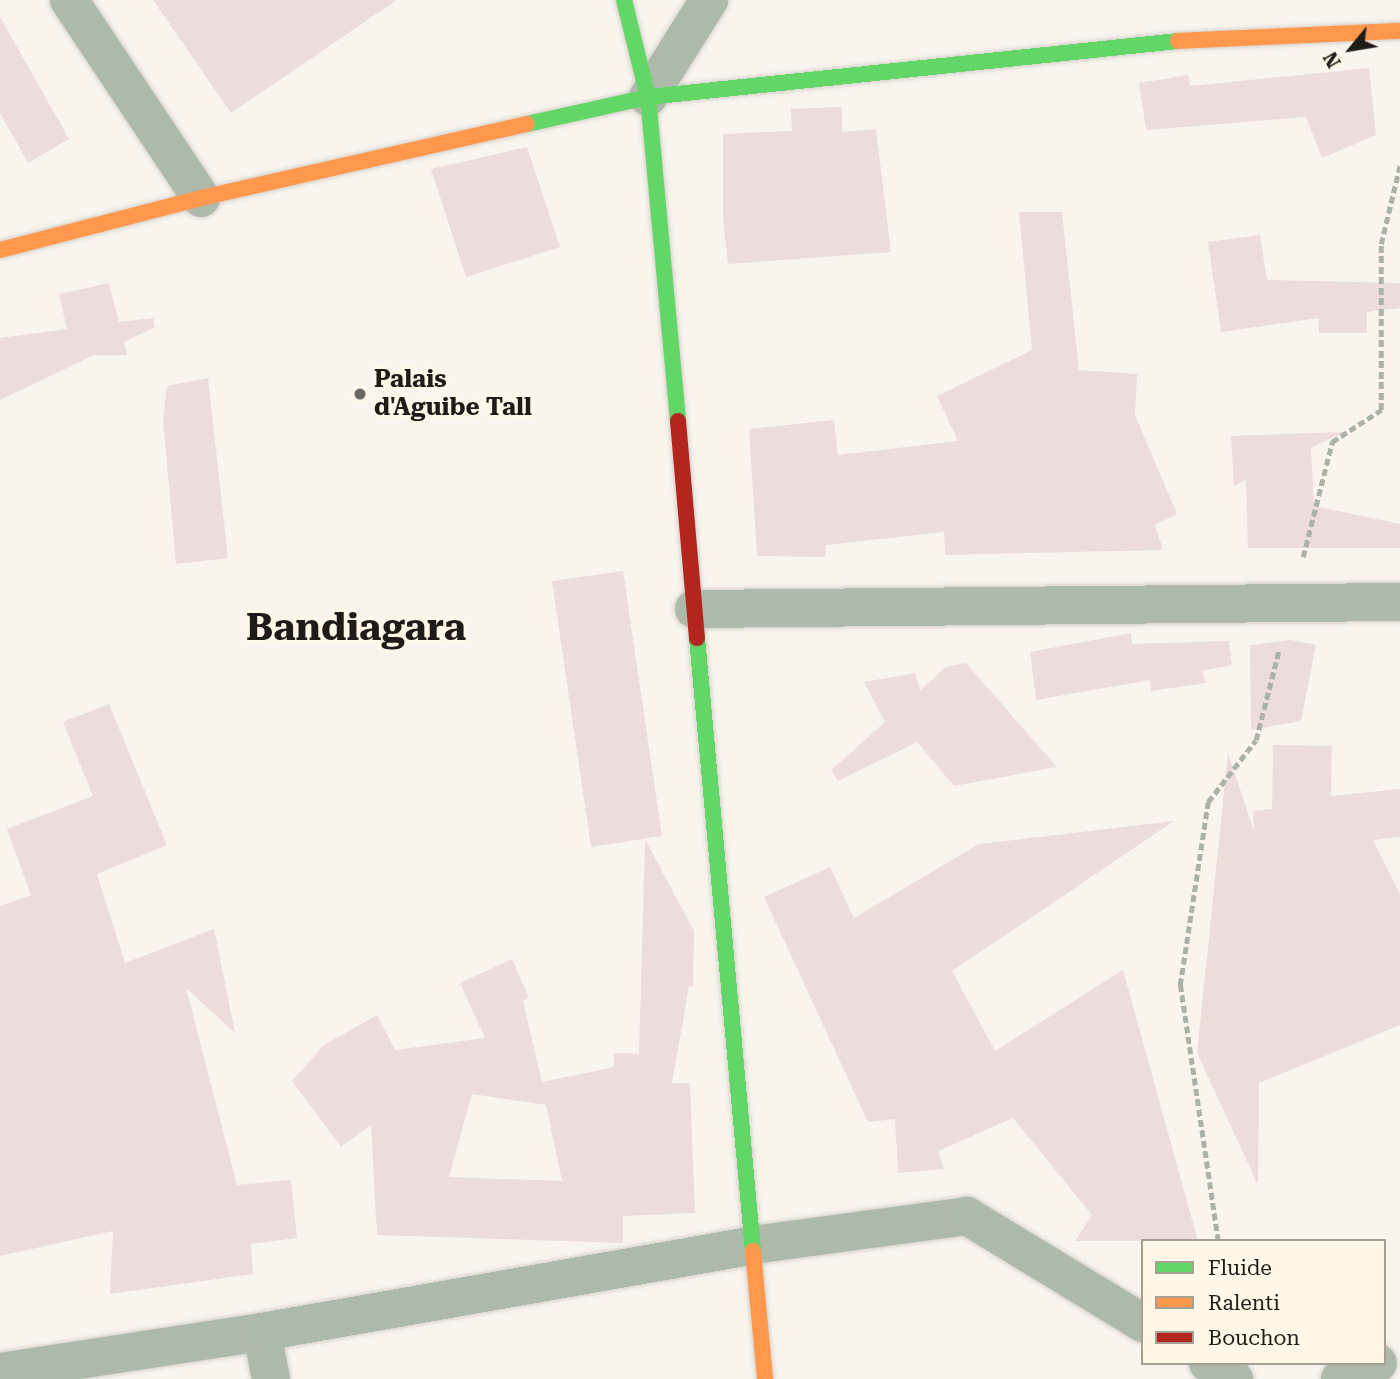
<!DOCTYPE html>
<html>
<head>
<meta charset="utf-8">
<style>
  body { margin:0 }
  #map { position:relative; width:1400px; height:1379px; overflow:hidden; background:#f9f5ed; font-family:"Roboto Serif",serif }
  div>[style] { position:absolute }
  .building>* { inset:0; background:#eddcdc }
  .path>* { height:4.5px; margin-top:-2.25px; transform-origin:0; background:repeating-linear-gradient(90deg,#acb2a6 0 7px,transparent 0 10.5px) }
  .roads { filter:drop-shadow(0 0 2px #d5d1cc) drop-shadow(0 0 2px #d5d1cc) }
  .street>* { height:38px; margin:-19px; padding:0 19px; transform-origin:19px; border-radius:19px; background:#aebaa9 }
  .fast>* { height:16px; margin:-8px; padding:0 8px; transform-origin:8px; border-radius:8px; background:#63d668 }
  .slow>* { height:16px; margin:-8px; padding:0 8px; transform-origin:8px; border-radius:8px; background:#ff974d }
  .jam>* { height:16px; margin:-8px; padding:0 8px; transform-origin:8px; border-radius:8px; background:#b3261e }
  .dots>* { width:19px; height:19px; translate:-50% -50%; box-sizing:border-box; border:4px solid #fef7e8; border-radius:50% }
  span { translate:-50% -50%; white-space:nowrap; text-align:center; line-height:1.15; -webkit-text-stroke:7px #fef7e8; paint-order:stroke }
  .poi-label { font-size:24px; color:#1f1c17; font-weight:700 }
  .left { translate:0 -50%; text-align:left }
  .town-label { font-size:38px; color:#1f1c17; font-weight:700 }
  .legend { position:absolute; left:1141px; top:1239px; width:245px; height:126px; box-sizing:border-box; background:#fef7e8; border:2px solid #a59f94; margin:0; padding:9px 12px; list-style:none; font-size:21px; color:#1f1c17 }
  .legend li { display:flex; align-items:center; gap:14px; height:35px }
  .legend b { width:35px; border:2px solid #a59f94 }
  .north { position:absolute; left:1316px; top:14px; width:70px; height:70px; -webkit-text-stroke:5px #fef7e8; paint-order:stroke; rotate:240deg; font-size:19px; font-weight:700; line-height:28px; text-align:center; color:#1f1c17 }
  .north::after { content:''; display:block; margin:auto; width:24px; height:32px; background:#1f1c17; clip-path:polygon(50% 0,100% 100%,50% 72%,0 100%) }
</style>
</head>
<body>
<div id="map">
  <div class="building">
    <i style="clip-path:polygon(153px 0,397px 0,231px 113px)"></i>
    <i style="clip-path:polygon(0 17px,69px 139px,28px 163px,0 113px)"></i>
    <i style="clip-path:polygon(1369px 68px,1376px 135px,1322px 158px,1306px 117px,1146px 130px,1139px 83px,1188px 75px,1190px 86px)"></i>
    <i style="clip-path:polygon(842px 107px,842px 132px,876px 129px,891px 252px,728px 264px,723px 220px,723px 134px,792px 131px,791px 109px)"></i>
    <i style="clip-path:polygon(527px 147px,560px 247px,466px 277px,431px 169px)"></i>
    <i style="clip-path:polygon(1019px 212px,1062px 212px,1079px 370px,1137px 374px,1135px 415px,1177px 514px,1155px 525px,1163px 550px,945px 555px,944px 532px,826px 545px,825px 557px,757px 556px,749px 429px,834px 420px,838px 455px,958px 441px,937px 396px,1032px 350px)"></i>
    <i style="clip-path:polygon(1260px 235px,1267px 280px,1400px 283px,1400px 308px,1367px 312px,1367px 333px,1319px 333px,1319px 318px,1221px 332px,1208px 242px)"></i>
    <i style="clip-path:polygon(109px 283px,119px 322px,153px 318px,155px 327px,124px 342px,127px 355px,94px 355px,0 400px,0 338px,67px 329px,59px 294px)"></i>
    <i style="clip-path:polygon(208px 378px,228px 558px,176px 564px,163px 419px,167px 386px)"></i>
    <i style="clip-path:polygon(1344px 432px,1311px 448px,1314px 506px,1400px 524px,1400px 548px,1248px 548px,1246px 480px,1234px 486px,1231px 436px)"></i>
    <i style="clip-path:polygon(623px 571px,662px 836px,591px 847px,552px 581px)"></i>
    <i style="clip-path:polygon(1131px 633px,1132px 644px,1229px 641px,1232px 665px,1202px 671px,1206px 683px,1151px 691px,1150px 680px,1036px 700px,1030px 652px)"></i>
    <i style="clip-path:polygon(1291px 640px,1316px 645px,1301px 721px,1251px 730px,1250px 645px)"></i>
    <i style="clip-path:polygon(966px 663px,1057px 767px,954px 786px,917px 742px,838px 781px,831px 770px,885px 722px,864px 682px,915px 673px,920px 690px,946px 667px)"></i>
    <i style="clip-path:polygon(109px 704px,167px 845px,97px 874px,125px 963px,214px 929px,235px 1033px,186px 988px,237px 1185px,291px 1180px,297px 1238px,251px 1244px,253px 1274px,110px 1294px,113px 1231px,0 1256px,0 906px,31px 895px,7px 829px,93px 796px,63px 722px)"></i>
    <i style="clip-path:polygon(1273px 745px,1332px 746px,1331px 796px,1400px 789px,1400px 837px,1373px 840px,1400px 894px,1400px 1025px,1259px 1083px,1258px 1185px,1197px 1053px,1228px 753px,1254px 831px,1253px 811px,1272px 809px)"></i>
    <i style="clip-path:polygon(1174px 821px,952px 971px,995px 1051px,1123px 970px,1198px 1241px,1075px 1241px,1092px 1215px,1013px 1118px,938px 1151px,944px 1169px,898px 1173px,895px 1119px,868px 1122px,764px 897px,830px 867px,854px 918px,979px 844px)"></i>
    <i style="clip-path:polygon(evenodd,645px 839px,694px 931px,693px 987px,689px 986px,672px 1083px,690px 1083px,695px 1213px,623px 1216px,623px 1243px,377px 1235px,371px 1125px,341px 1147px,292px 1081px,324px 1045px,377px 1015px,395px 1050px,485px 1038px,460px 983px,512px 959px,529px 998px,523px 1001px,542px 1082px,614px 1067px,614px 1053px,639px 1054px,645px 839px,472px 1094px,546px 1105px,562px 1181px,449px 1177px,472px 1094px)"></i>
  </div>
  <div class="path">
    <i style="left:1303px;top:557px;width:119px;rotate:-75.8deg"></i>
    <i style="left:1332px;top:442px;width:59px;rotate:-33.1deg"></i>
    <i style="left:1381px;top:410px;width:166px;rotate:-90deg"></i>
    <i style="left:1381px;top:244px;width:81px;rotate:-76.5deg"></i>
    <i style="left:1218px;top:1241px;width:259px;rotate:-98.4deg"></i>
    <i style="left:1180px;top:985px;width:185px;rotate:-81.3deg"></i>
    <i style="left:1208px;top:802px;width:78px;rotate:-52.3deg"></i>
    <i style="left:1256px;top:740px;width:93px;rotate:-75.7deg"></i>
  </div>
  <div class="roads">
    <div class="street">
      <i style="left:69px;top:0;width:238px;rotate:56.3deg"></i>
      <i style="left:648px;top:97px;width:115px;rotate:-57.8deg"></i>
      <i style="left:694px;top:609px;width:706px;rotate:-0.57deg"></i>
      <i style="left:262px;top:1332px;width:48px;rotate:79.2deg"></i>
      <i style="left:1208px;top:1363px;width:31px;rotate:32deg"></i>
      <i style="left:0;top:1372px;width:265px;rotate:-8.7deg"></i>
      <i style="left:262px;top:1332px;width:499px;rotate:-10deg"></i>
      <i style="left:753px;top:1245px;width:216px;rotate:-7.7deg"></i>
      <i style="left:967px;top:1216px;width:206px;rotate:31.3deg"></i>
      <i style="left:1340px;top:1379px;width:41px;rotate:-22.8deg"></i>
    </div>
    <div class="fast">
      <i style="left:624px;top:0;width:100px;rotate:76.1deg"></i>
      <i style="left:648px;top:97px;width:325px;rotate:84.7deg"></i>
      <i style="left:527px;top:124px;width:124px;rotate:-12.6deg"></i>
      <i style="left:648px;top:97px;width:533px;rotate:-6.03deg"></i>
      <i style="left:697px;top:638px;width:616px;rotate:84.78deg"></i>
    </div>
    <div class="slow">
      <i style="left:1178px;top:41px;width:222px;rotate:-2.6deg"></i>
      <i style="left:0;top:250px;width:208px;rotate:-14.5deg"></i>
      <i style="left:201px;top:198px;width:334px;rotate:-12.8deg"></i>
      <i style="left:753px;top:1251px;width:129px;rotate:84.6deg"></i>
    </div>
    <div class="jam">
      <i style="left:678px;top:421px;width:218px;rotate:85deg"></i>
    </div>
  </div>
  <div class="dots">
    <i style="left:360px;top:394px;background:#6b6862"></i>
  </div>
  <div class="poi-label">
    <span class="left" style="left:374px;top:394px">Palais<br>d'Aguibe Tall</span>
  </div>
  <div class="town-label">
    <span style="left:356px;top:628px">Bandiagara</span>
  </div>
  <ul class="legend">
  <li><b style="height:9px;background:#63d668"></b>Fluide</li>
  <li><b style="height:9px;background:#ff974d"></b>Ralenti</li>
  <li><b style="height:9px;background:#b3261e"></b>Bouchon</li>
  </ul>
  <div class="north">N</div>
</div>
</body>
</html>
